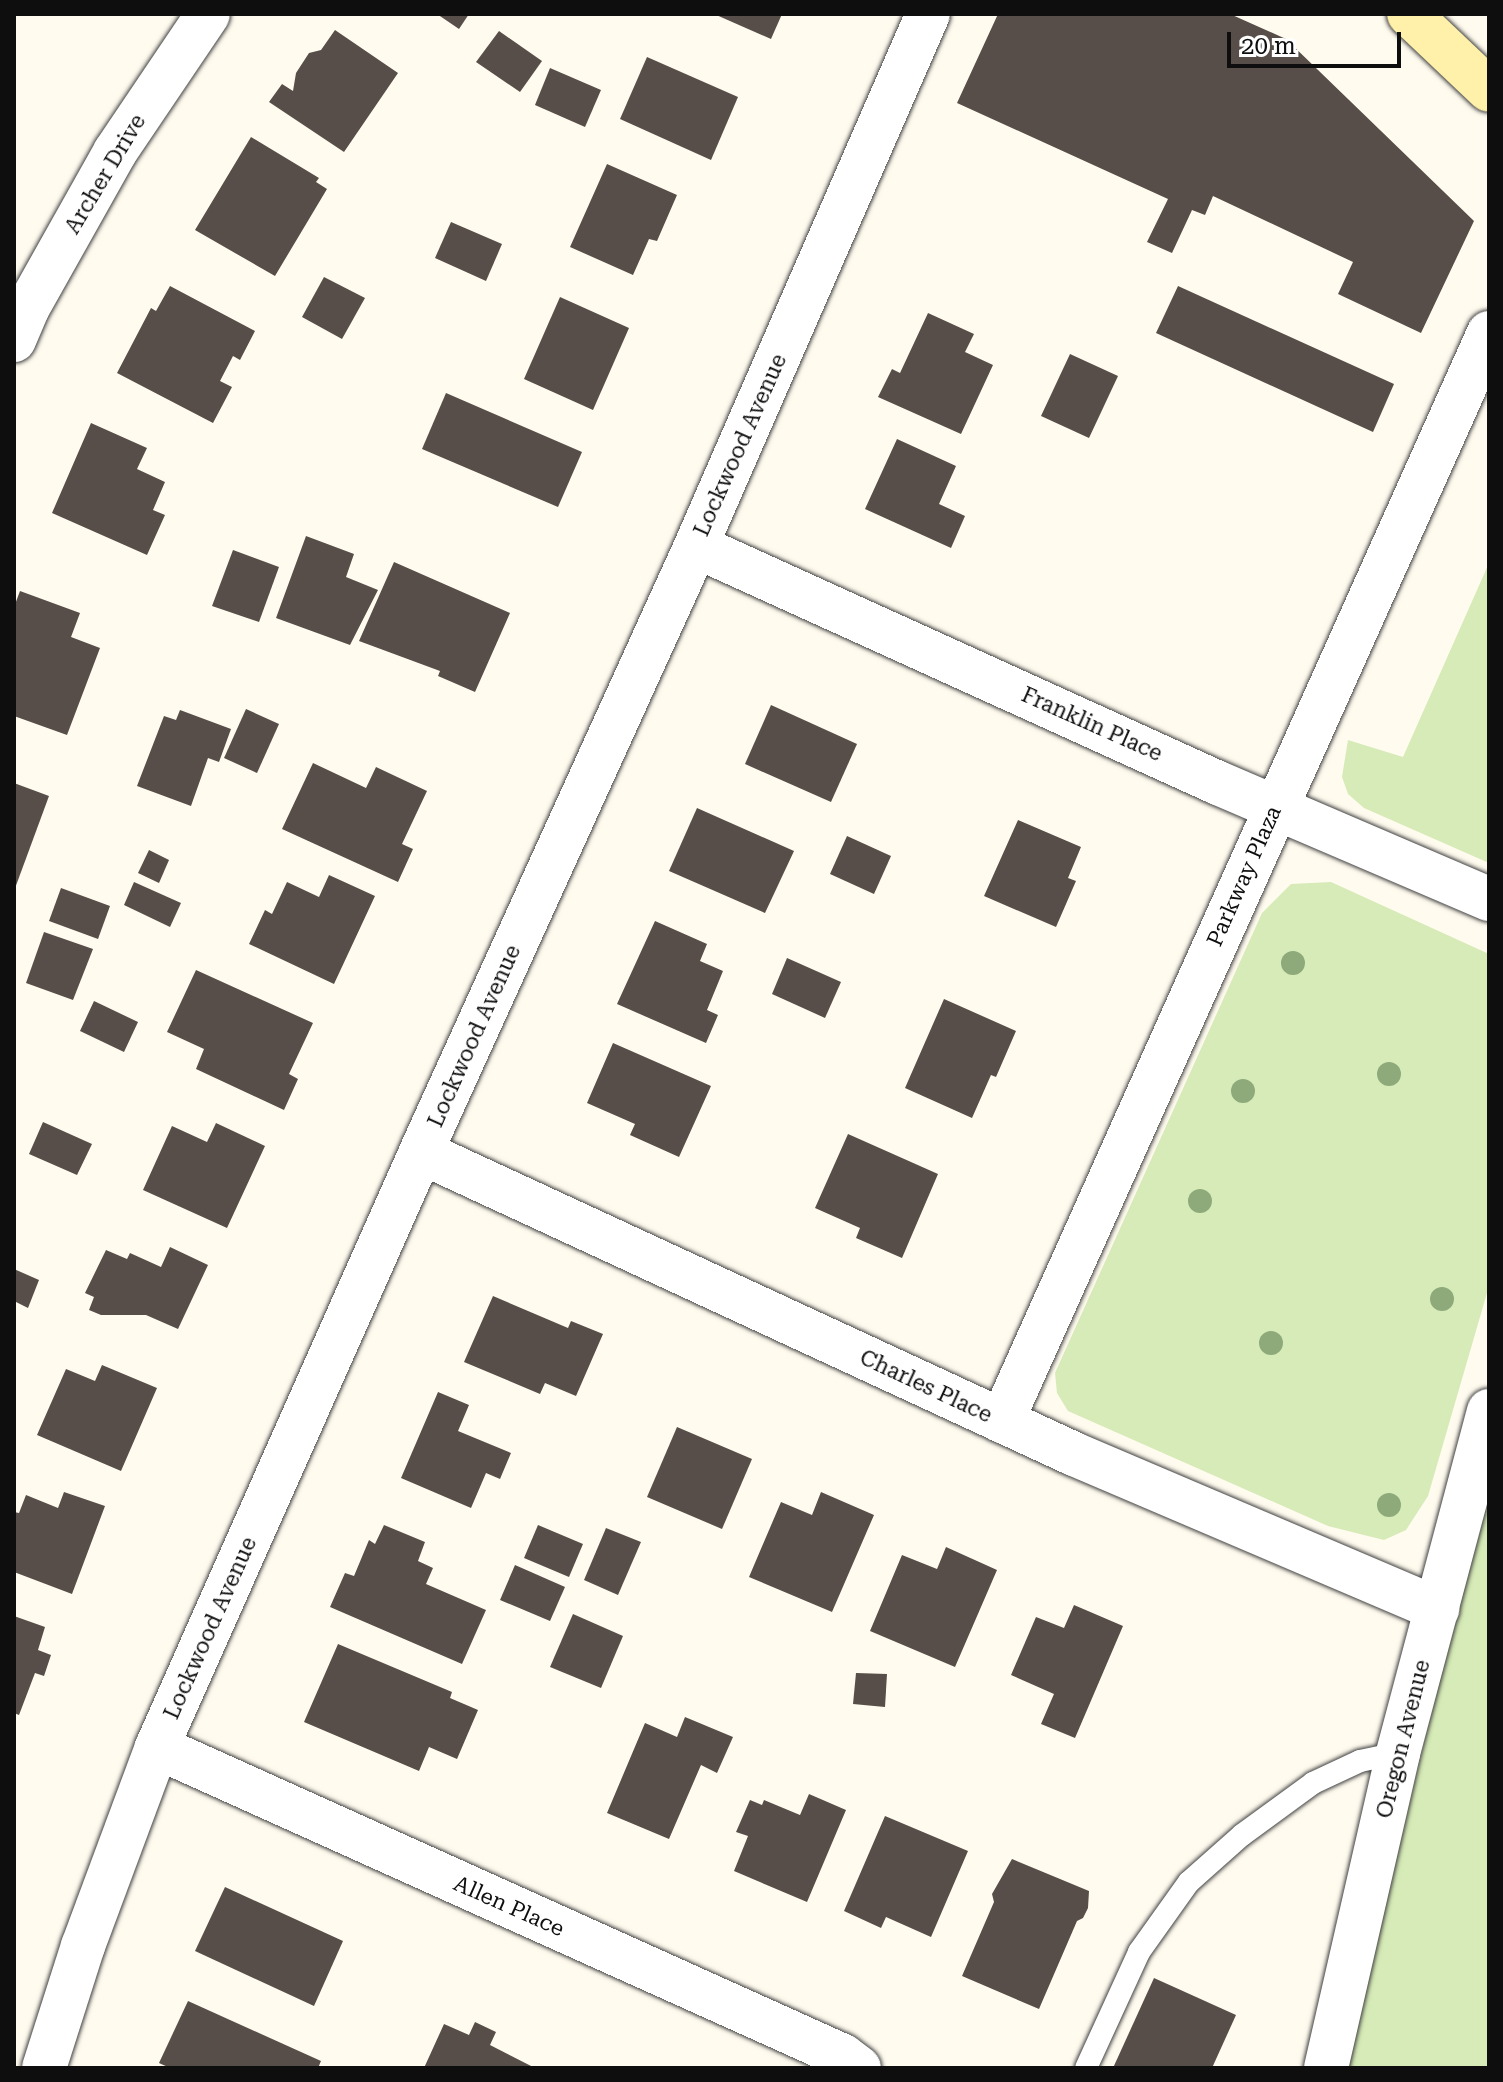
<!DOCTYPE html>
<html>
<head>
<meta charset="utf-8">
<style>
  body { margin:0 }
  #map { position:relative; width:1503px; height:2082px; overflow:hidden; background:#fffbef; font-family:"Roboto Serif",serif }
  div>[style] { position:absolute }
  .green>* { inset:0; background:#d6ebb7 }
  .building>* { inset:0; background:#574e4a }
  .roads { filter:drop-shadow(0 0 2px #414141) drop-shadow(0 0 2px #414141) }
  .lane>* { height:22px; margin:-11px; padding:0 11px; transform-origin:11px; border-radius:11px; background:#fff }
  .street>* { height:44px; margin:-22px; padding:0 22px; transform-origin:22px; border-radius:22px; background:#fff }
  .secondary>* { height:44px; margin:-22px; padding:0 22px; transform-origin:22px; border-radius:22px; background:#fff0aa }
  .trees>* { width:24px; height:24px; margin:-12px; border-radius:50%; background:#8eaa7b }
  span { translate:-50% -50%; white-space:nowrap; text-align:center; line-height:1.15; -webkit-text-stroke:8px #fff; paint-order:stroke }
  .street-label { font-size:22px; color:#0e0e0e }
  .frame { position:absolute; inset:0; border:16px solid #0e0e0e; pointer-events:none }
  .scale { position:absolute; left:1227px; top:32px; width:174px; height:36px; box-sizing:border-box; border:4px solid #0e0e0e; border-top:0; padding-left:10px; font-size:24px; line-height:28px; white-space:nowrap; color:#0e0e0e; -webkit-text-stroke:6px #fff; paint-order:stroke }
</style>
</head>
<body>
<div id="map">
  <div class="green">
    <i style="clip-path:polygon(1489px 563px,1489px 863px,1364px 808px,1348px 794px,1342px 777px,1348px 740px,1403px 757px)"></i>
    <i style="clip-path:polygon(1331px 882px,1489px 954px,1489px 1286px,1428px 1496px,1406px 1530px,1384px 1540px,1328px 1526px,1068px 1411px,1057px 1393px,1055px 1373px,1262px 913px,1291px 884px)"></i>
    <i style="clip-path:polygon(1489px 1496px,1489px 2068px,1347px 2068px,1459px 1595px)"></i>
  </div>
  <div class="building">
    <i style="clip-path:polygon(437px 14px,469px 14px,459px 29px)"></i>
    <i style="clip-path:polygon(714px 14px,782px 14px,771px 39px)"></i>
    <i style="clip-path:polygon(998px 14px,1230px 14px,1286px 39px,1474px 221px,1421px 333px,1338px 294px,1353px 262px,1213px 196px,1205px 215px,1192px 210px,1172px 253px,1147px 242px,1168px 199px,957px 103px)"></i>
    <i style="clip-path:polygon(335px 30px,398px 73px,344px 152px,269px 102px,282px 84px,293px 91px,296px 73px,309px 53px,321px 50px)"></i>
    <i style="clip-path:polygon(499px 31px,542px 61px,520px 92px,476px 62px)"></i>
    <i style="clip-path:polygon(647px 57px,738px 97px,711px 160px,620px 119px)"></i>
    <i style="clip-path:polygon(550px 68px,601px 90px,585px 127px,535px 105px)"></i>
    <i style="clip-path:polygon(251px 137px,319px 178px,316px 182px,327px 189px,275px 276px,195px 230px)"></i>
    <i style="clip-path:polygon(607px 164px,677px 195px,657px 241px,649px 239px,633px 275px,570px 247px)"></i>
    <i style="clip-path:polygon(451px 222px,502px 244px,486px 281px,435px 258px)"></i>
    <i style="clip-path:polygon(324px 277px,365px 298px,342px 339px,302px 317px)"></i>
    <i style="clip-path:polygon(170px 286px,255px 331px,240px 360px,233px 356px,220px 381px,232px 387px,213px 423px,117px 373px,151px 308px,156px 311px)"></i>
    <i style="clip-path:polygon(1178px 286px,1394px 384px,1373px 432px,1156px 333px)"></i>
    <i style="clip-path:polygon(560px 297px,629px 328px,593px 410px,524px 379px)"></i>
    <i style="clip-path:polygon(928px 313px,974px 334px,965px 352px,993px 365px,961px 434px,878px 397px,892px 369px,900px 373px)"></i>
    <i style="clip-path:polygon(1070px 354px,1118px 376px,1089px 438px,1041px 416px)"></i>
    <i style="clip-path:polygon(446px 393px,582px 452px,558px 507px,422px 449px)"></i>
    <i style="clip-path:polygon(91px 423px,147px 448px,137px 469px,165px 482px,153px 510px,165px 515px,147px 555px,52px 513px)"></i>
    <i style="clip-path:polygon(897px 439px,956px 466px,939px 504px,965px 516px,951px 548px,865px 509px)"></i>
    <i style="clip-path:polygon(306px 536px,354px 554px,346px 577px,378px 590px,350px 645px,276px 618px)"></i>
    <i style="clip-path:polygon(233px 550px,279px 567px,259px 622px,212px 606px)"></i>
    <i style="clip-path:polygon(394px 562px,510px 613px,475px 692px,438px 676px,440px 671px,359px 641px)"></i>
    <i style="clip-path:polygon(20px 591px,80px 613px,71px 637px,100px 648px,67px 735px,14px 716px,14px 607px)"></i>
    <i style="clip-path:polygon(771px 705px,857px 744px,831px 802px,745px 764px)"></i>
    <i style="clip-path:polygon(246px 709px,279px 724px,257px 773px,224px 758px)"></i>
    <i style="clip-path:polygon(180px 710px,231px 729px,219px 762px,208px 758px,191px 806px,137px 786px,164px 716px,176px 720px)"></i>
    <i style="clip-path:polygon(313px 763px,366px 788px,376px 767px,427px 791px,402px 844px,413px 849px,398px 882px,282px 829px)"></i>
    <i style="clip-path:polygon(14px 783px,49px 796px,14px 891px)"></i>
    <i style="clip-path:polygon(697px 808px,794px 851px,765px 913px,669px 871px)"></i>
    <i style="clip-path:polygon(1018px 820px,1081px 847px,1068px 878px,1076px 881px,1056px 927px,984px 896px)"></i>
    <i style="clip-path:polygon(847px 836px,891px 856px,874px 894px,830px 874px)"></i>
    <i style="clip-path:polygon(149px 850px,169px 860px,159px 883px,138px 873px)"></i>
    <i style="clip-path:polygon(329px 875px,375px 896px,334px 984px,249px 944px,265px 910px,272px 914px,287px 882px,319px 897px)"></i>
    <i style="clip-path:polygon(134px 882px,181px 903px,170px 927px,124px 905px)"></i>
    <i style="clip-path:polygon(61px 888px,110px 906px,98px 939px,49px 921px)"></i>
    <i style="clip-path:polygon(655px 921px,707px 944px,700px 961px,723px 971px,707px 1010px,718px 1015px,706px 1043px,617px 1004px)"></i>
    <i style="clip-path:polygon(44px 932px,93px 949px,73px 1000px,26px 983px)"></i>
    <i style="clip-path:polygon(787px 958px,841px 982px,825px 1018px,772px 994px)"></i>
    <i style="clip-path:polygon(196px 970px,313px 1023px,289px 1074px,298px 1079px,284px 1110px,196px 1069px,204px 1049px,167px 1032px)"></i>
    <i style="clip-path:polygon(944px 999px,1016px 1031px,996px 1077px,991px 1075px,972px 1118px,905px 1088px)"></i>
    <i style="clip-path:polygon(94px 1001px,138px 1022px,124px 1052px,80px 1031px)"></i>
    <i style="clip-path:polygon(613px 1043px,711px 1086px,679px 1157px,630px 1135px,635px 1124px,587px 1103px)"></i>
    <i style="clip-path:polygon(43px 1122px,92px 1144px,77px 1175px,29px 1154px)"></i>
    <i style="clip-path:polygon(216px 1123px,265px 1146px,227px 1228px,143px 1190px,172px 1126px,207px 1142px)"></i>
    <i style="clip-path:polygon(848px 1134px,938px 1174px,902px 1258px,856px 1238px,860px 1228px,815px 1208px)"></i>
    <i style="clip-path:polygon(170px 1247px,208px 1265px,178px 1329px,146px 1315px,101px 1315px,89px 1310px,94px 1297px,85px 1293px,106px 1250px,127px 1259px,130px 1253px,161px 1267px)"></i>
    <i style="clip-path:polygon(14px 1269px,39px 1280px,28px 1308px,14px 1301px)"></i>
    <i style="clip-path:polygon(493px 1296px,568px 1328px,571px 1321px,603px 1334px,576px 1396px,545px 1383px,540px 1394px,464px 1362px)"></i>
    <i style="clip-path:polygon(102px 1365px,157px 1388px,121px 1471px,37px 1435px,66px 1369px,95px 1381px)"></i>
    <i style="clip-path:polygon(438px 1392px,469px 1405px,458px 1431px,511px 1453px,500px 1479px,486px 1473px,471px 1508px,401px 1478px)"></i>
    <i style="clip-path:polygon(677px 1427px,752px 1459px,722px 1529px,647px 1497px)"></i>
    <i style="clip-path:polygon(64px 1492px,105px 1506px,72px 1594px,14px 1572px,14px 1512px,19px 1513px,26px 1495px,58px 1508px)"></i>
    <i style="clip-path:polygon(821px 1492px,874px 1515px,832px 1612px,749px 1577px,781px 1502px,812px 1515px)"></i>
    <i style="clip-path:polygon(384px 1525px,425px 1542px,418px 1561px,433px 1568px,426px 1584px,486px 1610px,462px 1664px,330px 1607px,345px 1573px,354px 1576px,369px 1540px,375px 1544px)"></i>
    <i style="clip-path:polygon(538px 1525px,583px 1544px,569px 1577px,524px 1558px)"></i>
    <i style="clip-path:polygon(606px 1528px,641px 1542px,618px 1595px,584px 1580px)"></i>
    <i style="clip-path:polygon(946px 1547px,997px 1570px,955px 1667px,870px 1631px,902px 1555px,937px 1569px)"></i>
    <i style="clip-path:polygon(515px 1565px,565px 1587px,550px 1621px,500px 1600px)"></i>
    <i style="clip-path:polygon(1074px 1605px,1123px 1626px,1075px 1738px,1041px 1724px,1054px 1694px,1011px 1675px,1036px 1617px,1064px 1628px)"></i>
    <i style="clip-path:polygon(573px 1614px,623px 1636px,601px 1688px,550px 1667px)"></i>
    <i style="clip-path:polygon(14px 1616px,45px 1627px,38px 1650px,51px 1655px,44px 1676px,35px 1673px,19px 1715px,14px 1713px)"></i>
    <i style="clip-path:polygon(338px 1644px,452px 1692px,450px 1698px,478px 1710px,457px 1759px,429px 1747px,419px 1771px,304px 1722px)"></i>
    <i style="clip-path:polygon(856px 1673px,887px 1674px,885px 1707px,853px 1704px)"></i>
    <i style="clip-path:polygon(685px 1717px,733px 1737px,717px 1773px,701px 1765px,669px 1839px,607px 1813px,645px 1723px,677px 1737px)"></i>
    <i style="clip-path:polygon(809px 1794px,846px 1810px,807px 1902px,734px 1871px,748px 1836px,736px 1832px,750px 1800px,762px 1805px,764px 1800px,800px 1815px)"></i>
    <i style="clip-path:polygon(885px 1816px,968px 1851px,931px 1937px,886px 1917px,881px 1928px,844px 1911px)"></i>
    <i style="clip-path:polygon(1012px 1859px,1089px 1891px,1088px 1908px,1083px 1918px,1077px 1921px,1039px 2009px,962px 1976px,994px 1902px,992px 1894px)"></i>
    <i style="clip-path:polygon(225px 1887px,343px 1941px,314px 2006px,195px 1951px)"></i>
    <i style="clip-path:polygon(1154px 1978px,1236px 2015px,1212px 2068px,1113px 2068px)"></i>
    <i style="clip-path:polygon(188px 2001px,321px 2061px,318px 2068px,170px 2068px,159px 2063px)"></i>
    <i style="clip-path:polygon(475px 2022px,496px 2032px,490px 2045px,535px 2068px,424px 2068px,444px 2024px,469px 2035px)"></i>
  </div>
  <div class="roads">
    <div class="lane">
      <i style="left:1086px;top:2068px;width:128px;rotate:-65.4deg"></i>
      <i style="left:1139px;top:1952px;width:86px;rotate:-54.5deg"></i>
      <i style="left:1189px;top:1882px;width:71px;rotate:-41.6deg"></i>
      <i style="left:1242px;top:1835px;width:88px;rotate:-36.2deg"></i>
      <i style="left:1313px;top:1783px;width:52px;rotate:-25.1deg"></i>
      <i style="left:1360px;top:1761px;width:39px;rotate:-12deg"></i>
    </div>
    <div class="street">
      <i style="left:14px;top:340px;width:34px;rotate:-67deg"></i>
      <i style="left:27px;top:309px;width:180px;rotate:-60.7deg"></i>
      <i style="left:115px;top:152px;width:166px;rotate:-56deg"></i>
      <i style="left:696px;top:546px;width:573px;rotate:24.42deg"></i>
      <i style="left:1218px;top:783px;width:295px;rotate:23.2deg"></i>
      <i style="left:421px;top:1152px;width:719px;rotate:24.82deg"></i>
      <i style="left:1074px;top:1454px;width:395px;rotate:23.1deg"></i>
      <i style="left:1002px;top:1421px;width:1192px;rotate:-65.89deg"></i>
      <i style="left:157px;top:1747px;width:752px;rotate:24.25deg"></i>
      <i style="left:843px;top:2056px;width:20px;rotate:37deg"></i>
      <i style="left:44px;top:2068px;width:128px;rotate:-72.3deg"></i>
      <i style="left:83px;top:1946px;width:212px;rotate:-69.6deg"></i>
      <i style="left:157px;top:1747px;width:651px;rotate:-66.07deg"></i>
      <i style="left:421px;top:1152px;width:665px;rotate:-65.59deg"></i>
      <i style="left:696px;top:546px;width:580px;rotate:-66.44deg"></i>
      <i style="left:1326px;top:2068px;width:323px;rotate:-77.1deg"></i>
      <i style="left:1398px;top:1753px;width:354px;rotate:-75.1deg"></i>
    </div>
    <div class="secondary">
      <i style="left:1409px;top:14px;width:110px;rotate:43.5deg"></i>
    </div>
  </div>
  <div class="trees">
    <i style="left:1293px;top:963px"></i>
    <i style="left:1389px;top:1074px"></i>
    <i style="left:1243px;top:1091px"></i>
    <i style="left:1200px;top:1201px"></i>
    <i style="left:1442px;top:1299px"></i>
    <i style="left:1271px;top:1343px"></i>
    <i style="left:1389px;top:1505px"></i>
  </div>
  <div class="street-label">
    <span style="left:105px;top:174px;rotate:-59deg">Archer Drive</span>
    <span style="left:740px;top:445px;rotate:-66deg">Lockwood Avenue</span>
    <span style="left:1092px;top:724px;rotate:24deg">Franklin Place</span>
    <span style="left:1244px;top:876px;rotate:-66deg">Parkway Plaza</span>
    <span style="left:474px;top:1036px;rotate:-66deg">Lockwood Avenue</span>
    <span style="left:926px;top:1386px;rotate:25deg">Charles Place</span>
    <span style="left:210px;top:1628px;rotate:-66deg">Lockwood Avenue</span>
    <span style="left:1403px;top:1739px;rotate:-76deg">Oregon Avenue</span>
    <span style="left:509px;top:1906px;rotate:24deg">Allen Place</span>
  </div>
  <div class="frame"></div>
  <div class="scale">20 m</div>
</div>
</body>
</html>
